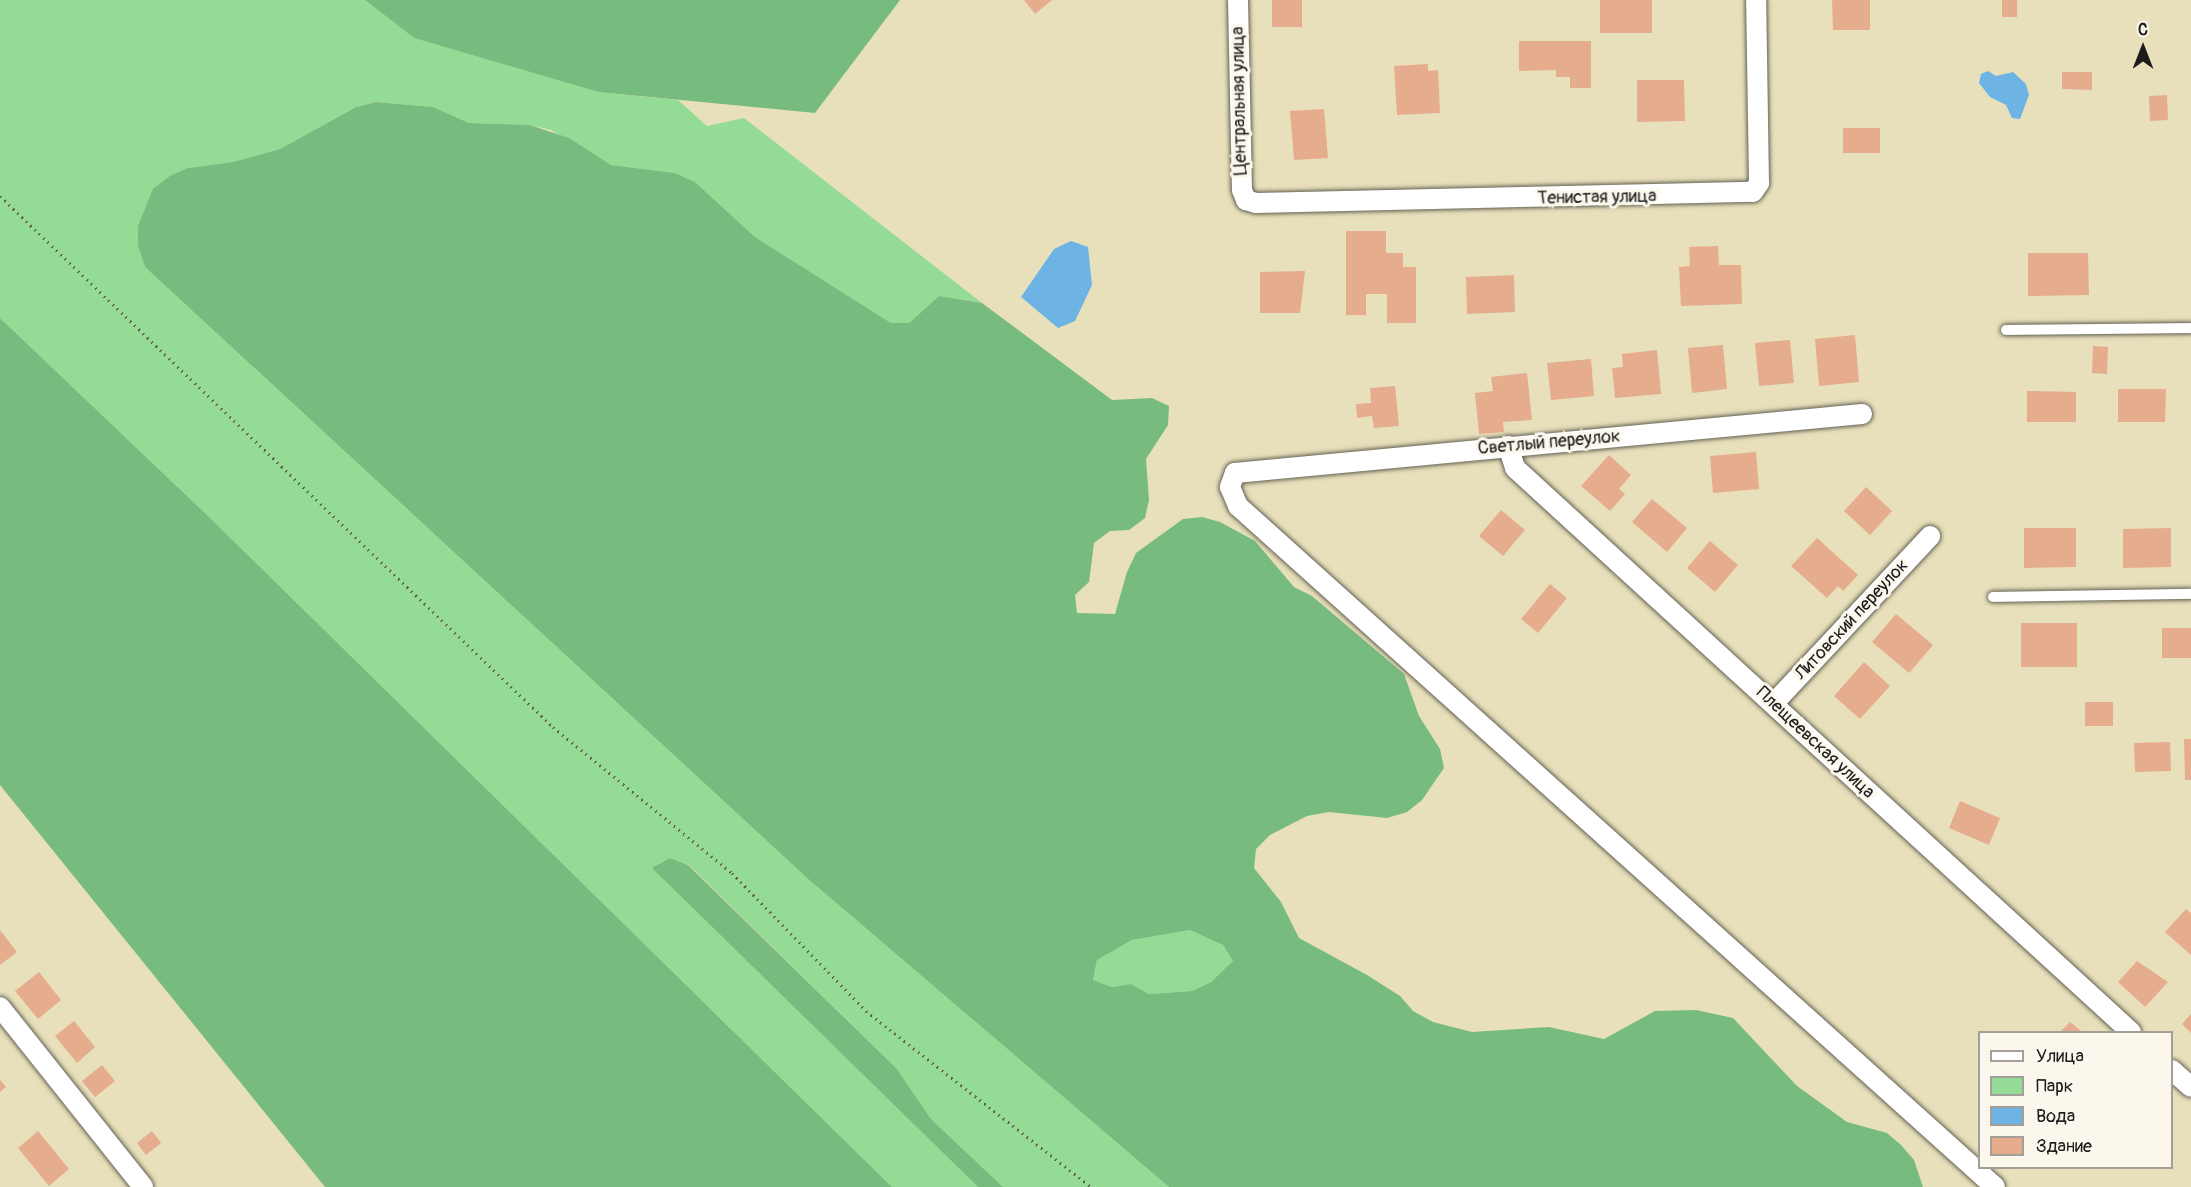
<!DOCTYPE html>
<html>
<head>
<meta charset="utf-8">
<style>
  body { margin:0 }
  #map { position:relative; width:2191px; height:1187px; overflow:hidden; background:#e8e0bb; font-family:Pangolin,sans-serif }
  div>[style] { position:absolute }
  .green>* { inset:0; background:#94db95 }
  .forest>* { inset:0; background:#77bb7e }
  .water>* { inset:0; background:#6db4e4 }
  .building>* { inset:0; background:#e5ac8e }
  .path>* { height:3px; margin-top:-1.5px; transform-origin:0; background:repeating-linear-gradient(90deg,#636154 0 1.5px,transparent 0 6px) }
  .roads { filter:drop-shadow(0 0 2px #636154) drop-shadow(0 0 2px #636154) }
  .lane>* { height:10px; margin:-5px; padding:0 5px; transform-origin:5px; border-radius:5px; background:#fff }
  .street>* { height:20px; margin:-10px; padding:0 10px; transform-origin:10px; border-radius:10px; background:#fff }
  span { translate:-50% -50%; white-space:nowrap; text-align:center; line-height:1.15; -webkit-text-stroke:6px #fbf7ec; paint-order:stroke }
  .street-label { font-size:18px; color:#1c1c1c }
  .legend { position:absolute; left:1978px; top:1031px; width:195px; height:138px; box-sizing:border-box; background:#fbf7ec; border:2px solid #a29f99; margin:0; padding:8px 10px; list-style:none; font-size:18px; color:#1c1c1c }
  .legend li { display:flex; align-items:center; gap:12px; height:30px }
  .legend b { width:30px; border:2px solid #a29f99 }
  .north { position:absolute; left:2113px; top:18px; width:60px; height:60px; -webkit-text-stroke:4px #fbf7ec; paint-order:stroke; rotate:0deg; font-size:16px; font-weight:700; line-height:24px; text-align:center; color:#1c1c1c }
  .north::after { content:''; display:block; margin:auto; width:21px; height:27px; background:#1c1c1c; clip-path:polygon(50% 0,100% 100%,50% 72%,0 100%) }
</style>
</head>
<body>
<div id="map">
  <div class="green">
    <i style="clip-path:polygon(0 0,365px 0,414px 38px,598px 92px,678px 100px,707px 126px,744px 118px,982px 303px,939px 296px,909px 323px,891px 323px,755px 237px,695px 182px,675px 173px,611px 165px,551px 130px,530px 125px,469px 123px,433px 107px,376px 102px,356px 107px,280px 149px,233px 162px,188px 168px,138px 246px,145px 267px,807px 878px,1169px 1187px,1003px 1187px,931px 1119px,897px 1069px,689px 865px,670px 858px,653px 868px,978px 1187px,892px 1187px,207px 515px,0 318px)"></i>
    <i style="clip-path:polygon(1190px 930px,1223px 945px,1233px 961px,1211px 982px,1192px 991px,1149px 994px,1131px 984px,1112px 987px,1093px 980px,1097px 960px,1132px 940px)"></i>
  </div>
  <div class="forest">
    <i style="clip-path:polygon(365px 0,900px 0,815px 113px,598px 92px,414px 38px)"></i>
    <i style="clip-path:polygon(evenodd,376px 102px,433px 107px,469px 123px,530px 125px,569px 138px,611px 165px,675px 173px,695px 182px,755px 237px,891px 323px,909px 323px,939px 296px,982px 303px,1112px 400px,1152px 398px,1169px 406px,1168px 425px,1146px 459px,1149px 500px,1145px 518px,1129px 530px,1110px 531px,1094px 543px,1089px 582px,1075px 595px,1077px 613px,1115px 614px,1127px 572px,1136px 553px,1183px 519px,1202px 517px,1220px 522px,1255px 541px,1294px 587px,1312px 596px,1404px 674px,1419px 716px,1440px 749px,1444px 768px,1422px 800px,1407px 812px,1387px 818px,1329px 812px,1307px 816px,1270px 835px,1256px 849px,1254px 868px,1281px 902px,1299px 938px,1367px 975px,1400px 996px,1413px 1011px,1433px 1022px,1472px 1032px,1549px 1027px,1604px 1039px,1655px 1011px,1696px 1010px,1733px 1018px,1797px 1086px,1847px 1122px,1887px 1133px,1901px 1145px,1914px 1160px,1923px 1187px,1169px 1187px,807px 878px,145px 267px,138px 246px,138px 226px,153px 189px,170px 176px,188px 168px,233px 162px,280px 149px,356px 107px,376px 102px,1190px 930px,1223px 945px,1233px 961px,1211px 982px,1192px 991px,1149px 994px,1131px 984px,1112px 987px,1093px 980px,1097px 960px,1132px 940px,1190px 930px)"></i>
    <i style="clip-path:polygon(0 318px,207px 515px,892px 1187px,325px 1187px,0 785px)"></i>
    <i style="clip-path:polygon(670px 858px,688px 865px,897px 1069px,931px 1119px,1003px 1187px,978px 1187px,652px 868px)"></i>
  </div>
  <div class="water">
    <i style="clip-path:polygon(1988px 71px,1996px 76px,2013px 72px,2026px 84px,2029px 95px,2020px 119px,2012px 118px,2006px 105px,1990px 97px,1979px 83px,1981px 74px)"></i>
    <i style="clip-path:polygon(1071px 241px,1088px 247px,1092px 285px,1075px 321px,1058px 328px,1021px 297px,1054px 249px)"></i>
  </div>
  <div class="building">
    <i style="clip-path:polygon(1024px 0,1052px 0,1035px 14px)"></i>
    <i style="clip-path:polygon(1272px 0,1302px 0,1302px 27px,1272px 27px)"></i>
    <i style="clip-path:polygon(1600px 0,1652px 0,1652px 33px,1600px 33px)"></i>
    <i style="clip-path:polygon(1832px 0,1870px 0,1870px 30px,1833px 30px)"></i>
    <i style="clip-path:polygon(2002px 0,2017px 0,2017px 17px,2002px 17px)"></i>
    <i style="clip-path:polygon(1519px 41px,1591px 41px,1591px 88px,1570px 88px,1570px 77px,1556px 77px,1556px 70px,1519px 71px)"></i>
    <i style="clip-path:polygon(1428px 64px,1428px 71px,1438px 70px,1440px 113px,1397px 115px,1394px 66px)"></i>
    <i style="clip-path:polygon(2062px 72px,2092px 72px,2092px 90px,2062px 89px)"></i>
    <i style="clip-path:polygon(1637px 80px,1684px 80px,1685px 121px,1637px 122px)"></i>
    <i style="clip-path:polygon(2167px 95px,2168px 120px,2150px 121px,2149px 96px)"></i>
    <i style="clip-path:polygon(1324px 109px,1328px 158px,1294px 160px,1290px 111px)"></i>
    <i style="clip-path:polygon(1843px 128px,1880px 128px,1880px 153px,1843px 153px)"></i>
    <i style="clip-path:polygon(1346px 231px,1386px 231px,1386px 253px,1403px 253px,1403px 267px,1416px 267px,1416px 323px,1387px 323px,1387px 294px,1366px 294px,1366px 315px,1346px 315px)"></i>
    <i style="clip-path:polygon(1718px 246px,1719px 265px,1741px 265px,1742px 304px,1681px 306px,1679px 267px,1690px 266px,1689px 247px)"></i>
    <i style="clip-path:polygon(2028px 253px,2088px 253px,2089px 295px,2028px 296px)"></i>
    <i style="clip-path:polygon(1305px 271px,1300px 313px,1260px 313px,1260px 272px)"></i>
    <i style="clip-path:polygon(1514px 275px,1515px 312px,1467px 314px,1466px 277px)"></i>
    <i style="clip-path:polygon(1855px 335px,1859px 382px,1819px 386px,1815px 339px)"></i>
    <i style="clip-path:polygon(1790px 340px,1794px 383px,1759px 386px,1755px 343px)"></i>
    <i style="clip-path:polygon(1723px 345px,1727px 389px,1692px 393px,1688px 348px)"></i>
    <i style="clip-path:polygon(2093px 346px,2108px 347px,2107px 374px,2092px 373px)"></i>
    <i style="clip-path:polygon(1657px 350px,1661px 394px,1615px 398px,1612px 368px,1623px 367px,1622px 354px)"></i>
    <i style="clip-path:polygon(1591px 359px,1594px 396px,1551px 400px,1547px 363px)"></i>
    <i style="clip-path:polygon(1527px 373px,1532px 420px,1503px 422px,1504px 432px,1479px 434px,1475px 393px,1493px 391px,1491px 377px)"></i>
    <i style="clip-path:polygon(1395px 386px,1399px 426px,1374px 428px,1372px 416px,1357px 418px,1356px 404px,1371px 403px,1370px 388px)"></i>
    <i style="clip-path:polygon(2118px 389px,2166px 389px,2165px 422px,2118px 422px)"></i>
    <i style="clip-path:polygon(2027px 391px,2076px 392px,2076px 422px,2027px 422px)"></i>
    <i style="clip-path:polygon(1756px 452px,1759px 489px,1713px 493px,1710px 456px)"></i>
    <i style="clip-path:polygon(1609px 455px,1631px 475px,1619px 489px,1625px 494px,1610px 511px,1581px 486px)"></i>
    <i style="clip-path:polygon(1866px 487px,1892px 511px,1870px 535px,1844px 511px)"></i>
    <i style="clip-path:polygon(1652px 499px,1687px 528px,1667px 552px,1632px 522px)"></i>
    <i style="clip-path:polygon(1501px 510px,1525px 530px,1503px 556px,1479px 536px)"></i>
    <i style="clip-path:polygon(2024px 528px,2076px 528px,2076px 567px,2024px 568px)"></i>
    <i style="clip-path:polygon(2171px 528px,2171px 567px,2123px 568px,2123px 529px)"></i>
    <i style="clip-path:polygon(1817px 538px,1858px 575px,1843px 591px,1838px 586px,1827px 598px,1791px 566px)"></i>
    <i style="clip-path:polygon(1710px 541px,1738px 565px,1715px 592px,1687px 568px)"></i>
    <i style="clip-path:polygon(1550px 584px,1567px 598px,1538px 633px,1521px 619px)"></i>
    <i style="clip-path:polygon(1896px 614px,1933px 645px,1909px 673px,1872px 642px)"></i>
    <i style="clip-path:polygon(2021px 623px,2077px 623px,2077px 667px,2021px 667px)"></i>
    <i style="clip-path:polygon(2162px 628px,2191px 628px,2191px 658px,2162px 658px)"></i>
    <i style="clip-path:polygon(1864px 662px,1890px 686px,1860px 719px,1834px 696px)"></i>
    <i style="clip-path:polygon(2085px 702px,2113px 702px,2113px 726px,2085px 726px)"></i>
    <i style="clip-path:polygon(2184px 739px,2191px 739px,2191px 780px,2185px 780px)"></i>
    <i style="clip-path:polygon(2170px 742px,2171px 771px,2135px 772px,2134px 743px)"></i>
    <i style="clip-path:polygon(1960px 801px,2000px 818px,1989px 845px,1949px 828px)"></i>
    <i style="clip-path:polygon(2186px 909px,2191px 913px,2191px 955px,2165px 932px)"></i>
    <i style="clip-path:polygon(0 930px,17px 952px,0 965px)"></i>
    <i style="clip-path:polygon(2137px 961px,2168px 982px,2145px 1007px,2118px 982px)"></i>
    <i style="clip-path:polygon(39px 972px,61px 1000px,38px 1019px,15px 991px)"></i>
    <i style="clip-path:polygon(2191px 1014px,2191px 1033px,2182px 1024px)"></i>
    <i style="clip-path:polygon(74px 1021px,95px 1047px,77px 1063px,55px 1036px)"></i>
    <i style="clip-path:polygon(2070px 1022px,2082px 1032px,2060px 1032px)"></i>
    <i style="clip-path:polygon(102px 1065px,115px 1081px,95px 1097px,82px 1081px)"></i>
    <i style="clip-path:polygon(0 1080px,6px 1087px,0 1092px)"></i>
    <i style="clip-path:polygon(38px 1131px,69px 1169px,49px 1186px,18px 1148px)"></i>
    <i style="clip-path:polygon(152px 1131px,161px 1143px,146px 1155px,137px 1143px)"></i>
  </div>
  <div class="path">
    <i style="left:0;top:196px;width:767px;rotate:43.84deg"></i>
    <i style="left:553px;top:727px;width:231px;rotate:39.2deg"></i>
    <i style="left:732px;top:873px;width:192px;rotate:45.8deg"></i>
    <i style="left:866px;top:1011px;width:286px;rotate:38deg"></i>
  </div>
  <div class="roads">
    <div class="lane">
      <i style="left:2006px;top:330px;width:185px;rotate:-0.6deg"></i>
      <i style="left:1993px;top:597px;width:198px;rotate:-0.9deg"></i>
    </div>
    <div class="street">
      <i style="left:1238px;top:0;width:190px;rotate:88.8deg"></i>
      <i style="left:1242px;top:190px;width:11px;rotate:68deg"></i>
      <i style="left:1246px;top:200px;width:10px;rotate:17deg"></i>
      <i style="left:1256px;top:203px;width:497px;rotate:-1.3deg"></i>
      <i style="left:1753px;top:192px;width:11px;rotate:-56deg"></i>
      <i style="left:1759px;top:183px;width:183px;rotate:-90.9deg"></i>
      <i style="left:1862px;top:414px;width:630px;rotate:174.62deg"></i>
      <i style="left:1235px;top:473px;width:15px;rotate:110deg"></i>
      <i style="left:1230px;top:487px;width:21px;rotate:67deg"></i>
      <i style="left:1238px;top:506px;width:1018px;rotate:41.97deg"></i>
      <i style="left:1508px;top:446px;width:23px;rotate:72deg"></i>
      <i style="left:1515px;top:468px;width:835px;rotate:42.48deg"></i>
      <i style="left:1773px;top:704px;width:230px;rotate:-46.9deg"></i>
      <i style="left:0;top:1007px;width:230px;rotate:51.5deg"></i>
      <i style="left:2172px;top:1070px;width:25px;rotate:42deg"></i>
    </div>
  </div>
  <div class="street-label">
    <span style="left:1240px;top:101px;rotate:-91deg">Центральная улица</span>
    <span style="left:1597px;top:198px;rotate:-1deg">Тенистая улица</span>
    <span style="left:1549px;top:443px;rotate:-5deg">Светлый переулок</span>
    <span style="left:1852px;top:620px;rotate:-47deg">Литовский переулок</span>
    <span style="left:1815px;top:743px;rotate:43deg">Плещеевская улица</span>
  </div>
  <ul class="legend">
  <li><b style="height:8px;background:#fff"></b>Улица</li>
  <li><b style="height:16px;background:#94db95"></b>Парк</li>
  <li><b style="height:16px;background:#6db4e4"></b>Вода</li>
  <li><b style="height:16px;background:#e5ac8e"></b>Здание</li>
  </ul>
  <div class="north">С</div>
</div>
</body>
</html>
